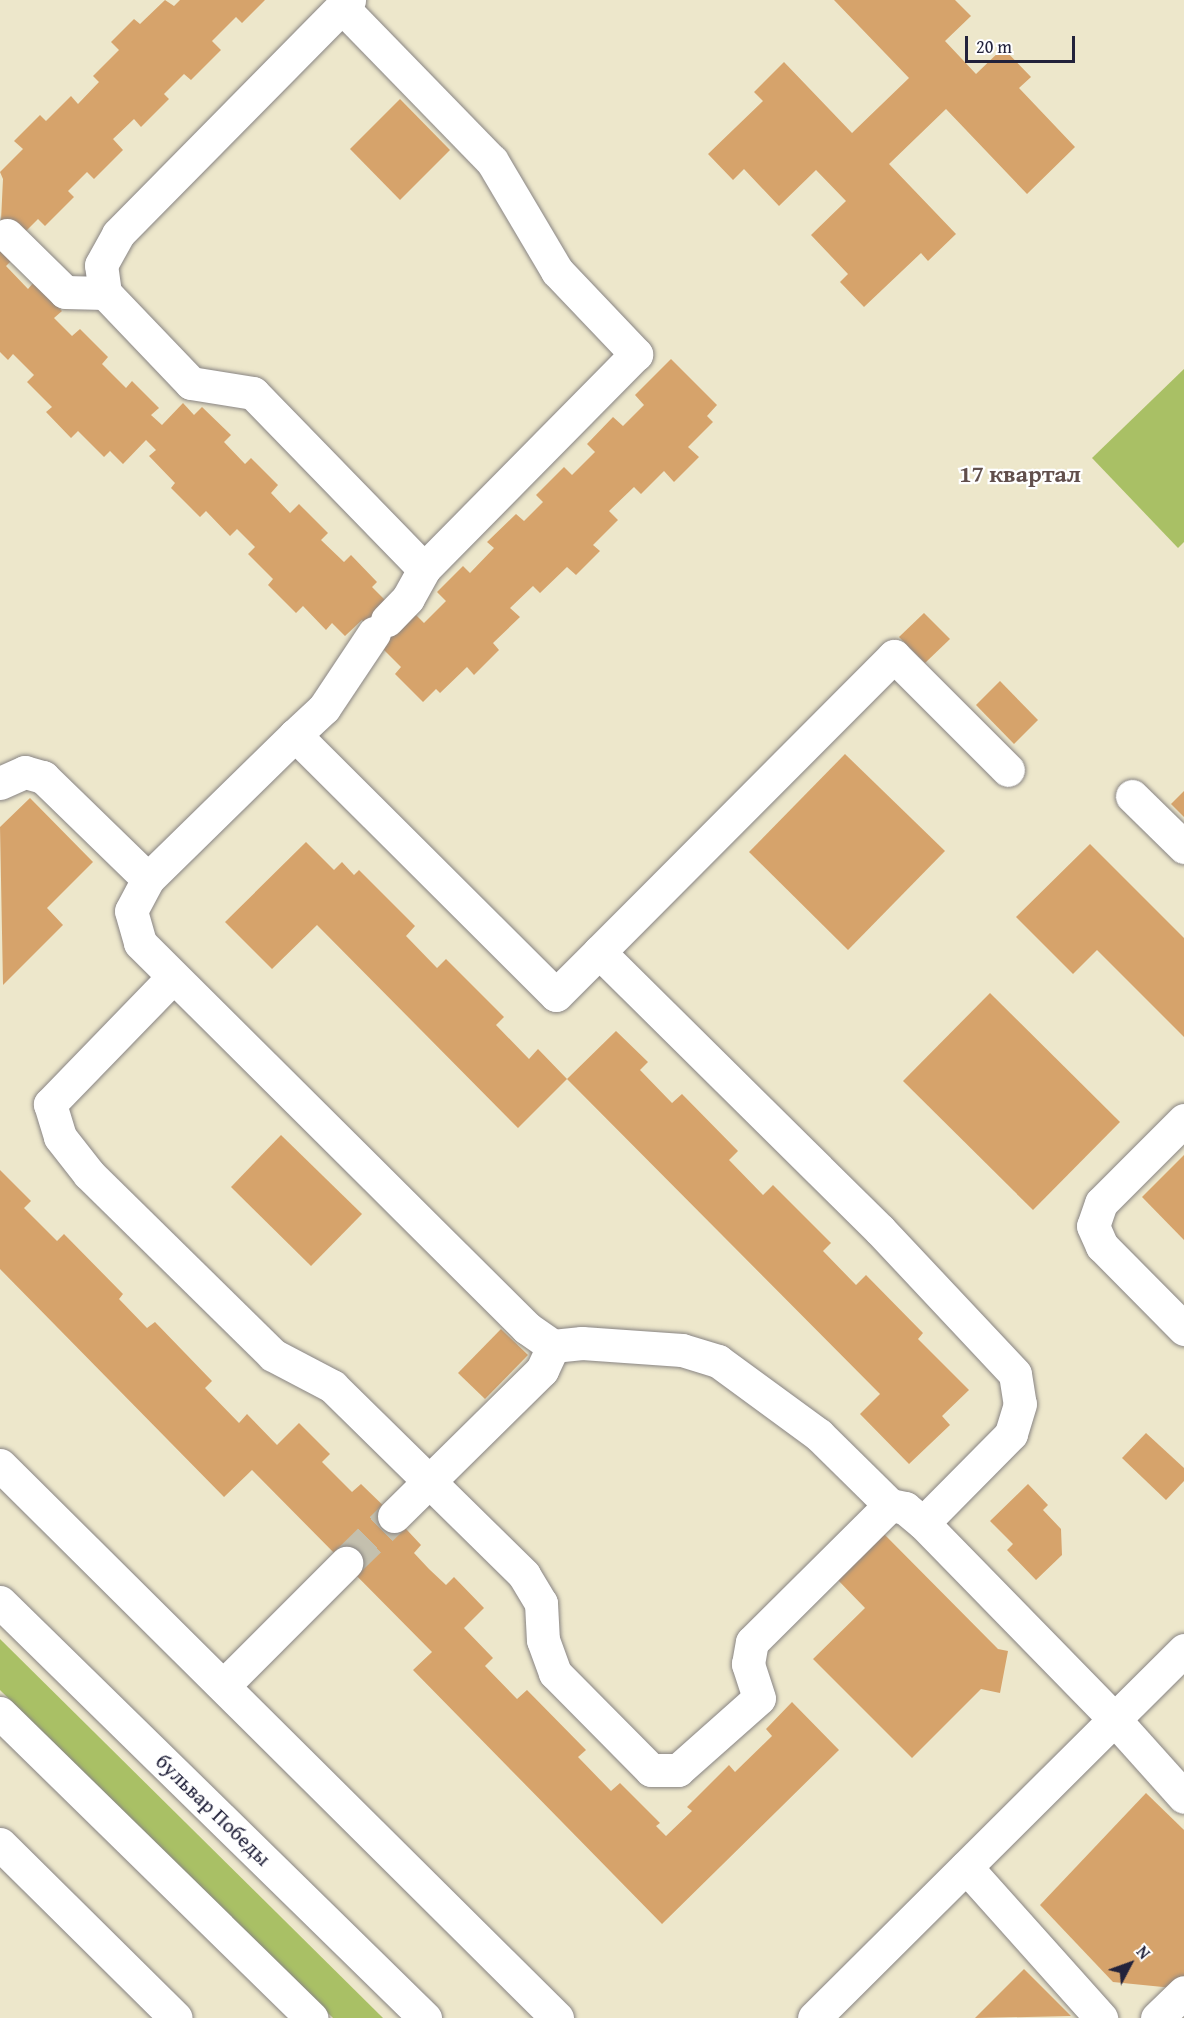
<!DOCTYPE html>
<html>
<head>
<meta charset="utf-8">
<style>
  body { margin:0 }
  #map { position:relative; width:1184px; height:2018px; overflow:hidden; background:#ede7cb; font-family:"Gentium Book Plus",serif }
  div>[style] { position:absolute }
  .green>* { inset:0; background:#a9c065 }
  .building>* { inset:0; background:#d6a36b }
  .minor-tunnel>* { height:33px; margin-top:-16.5px; transform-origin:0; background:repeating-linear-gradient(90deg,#c4c0ae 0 33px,transparent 0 49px) }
  .roads { filter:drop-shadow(0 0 2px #888483) drop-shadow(0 0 2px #888483) }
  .minor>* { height:33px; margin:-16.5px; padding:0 16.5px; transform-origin:16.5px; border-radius:16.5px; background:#fff }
  .major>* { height:33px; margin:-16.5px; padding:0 16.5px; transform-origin:16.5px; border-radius:16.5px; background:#fff }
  span { translate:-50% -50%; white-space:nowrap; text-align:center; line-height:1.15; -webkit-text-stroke:4.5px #fff; paint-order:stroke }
  .street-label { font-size:21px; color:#22223b }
  .quarter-label { font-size:24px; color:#614f4c; font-weight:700 }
  .north { position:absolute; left:1100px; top:1934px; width:60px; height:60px; -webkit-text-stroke:4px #fff; paint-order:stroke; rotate:49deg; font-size:16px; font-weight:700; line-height:24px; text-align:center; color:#22223b }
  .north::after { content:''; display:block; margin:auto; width:21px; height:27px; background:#22223b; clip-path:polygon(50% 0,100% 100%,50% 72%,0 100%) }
  .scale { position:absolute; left:965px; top:36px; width:110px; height:27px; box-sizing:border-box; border:3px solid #22223b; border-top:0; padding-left:8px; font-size:18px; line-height:21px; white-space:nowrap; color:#22223b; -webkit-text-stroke:4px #fff; paint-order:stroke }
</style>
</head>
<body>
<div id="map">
  <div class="green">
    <i style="clip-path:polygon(1184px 369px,1184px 542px,1178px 548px,1092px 458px)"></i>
    <i style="clip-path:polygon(0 1639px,383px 2018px,333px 2018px,0 1690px)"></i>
  </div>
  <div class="building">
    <i style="clip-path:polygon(165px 0,174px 6px,180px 0,265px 0,242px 23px,236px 17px,212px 41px,221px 50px,191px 80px,184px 74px,164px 94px,169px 99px,141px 127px,134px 119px,113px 139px,123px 150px,94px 179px,87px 172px,68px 191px,74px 197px,45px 226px,38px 219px,26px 231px,0 241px,3px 179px,0 172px,23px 149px,14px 141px,40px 115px,46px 121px,71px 96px,78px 104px,99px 82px,93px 76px,119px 50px,111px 42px,134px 19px,140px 24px)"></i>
    <i style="clip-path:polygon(834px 0,955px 0,971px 16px,945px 41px,976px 74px,1003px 48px,1031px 77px,1019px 88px,1075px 147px,1027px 194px,946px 109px,889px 164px,956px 234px,928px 261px,921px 253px,864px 307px,840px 282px,848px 274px,811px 235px,846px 201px,816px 170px,779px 206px,744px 169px,733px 180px,708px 154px,763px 101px,754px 92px,784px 62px,852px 133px,909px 78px)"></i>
    <i style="clip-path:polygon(400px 99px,450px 150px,400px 200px,350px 149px)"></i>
    <i style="clip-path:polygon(0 250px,11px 261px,6px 266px,28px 289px,34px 282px,62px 311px,54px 318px,72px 336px,80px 329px,108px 357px,102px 364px,126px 388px,132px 381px,159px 408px,151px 415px,162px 425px,183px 403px,194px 415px,202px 407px,231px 435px,224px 442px,245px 464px,251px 458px,278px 485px,271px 493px,290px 513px,299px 504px,328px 533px,321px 540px,344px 562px,351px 555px,377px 582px,372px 587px,385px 600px,414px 613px,424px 623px,446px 601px,437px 592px,463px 566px,470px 573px,494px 548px,487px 542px,516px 514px,524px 521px,543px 502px,536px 495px,564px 467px,572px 475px,595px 452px,587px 444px,613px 417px,623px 426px,644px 405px,635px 395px,671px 359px,717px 405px,707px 416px,713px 422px,688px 447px,699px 457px,674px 482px,664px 471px,641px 494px,634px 487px,609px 511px,618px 520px,593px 545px,600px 551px,576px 575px,567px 567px,540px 593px,533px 586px,510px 608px,520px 617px,493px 643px,499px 650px,474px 675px,467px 667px,440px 693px,436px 689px,423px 702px,395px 674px,401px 667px,378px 644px,362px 620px,345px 636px,332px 623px,326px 630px,303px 606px,296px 613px,268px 585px,273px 579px,248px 554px,255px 547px,237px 529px,230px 536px,206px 511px,200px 517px,171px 488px,175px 483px,149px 456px,156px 450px,146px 440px,123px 464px,110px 451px,104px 457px,78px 431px,71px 438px,46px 412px,52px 407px,27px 382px,34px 375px,13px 354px,8px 360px,0 352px)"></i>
    <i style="clip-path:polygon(924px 613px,950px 639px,925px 663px,899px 637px)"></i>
    <i style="clip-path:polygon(1000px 681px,1038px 720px,1014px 744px,976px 705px)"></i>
    <i style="clip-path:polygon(845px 754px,945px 851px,848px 950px,749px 852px)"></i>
    <i style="clip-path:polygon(1184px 791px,1184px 817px,1171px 804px)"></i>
    <i style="clip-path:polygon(30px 798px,93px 862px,47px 908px,63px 925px,3px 985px,0 827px)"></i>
    <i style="clip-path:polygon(306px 842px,334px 870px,342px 862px,354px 875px,359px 870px,415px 926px,406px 936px,437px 968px,446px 959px,504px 1017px,496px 1025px,529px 1059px,538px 1049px,567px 1079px,518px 1128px,317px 925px,272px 969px,225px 922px)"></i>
    <i style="clip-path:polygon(1090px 844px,1184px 938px,1184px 1037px,1097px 950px,1073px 974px,1016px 917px)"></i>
    <i style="clip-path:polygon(990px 993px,1120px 1122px,1033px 1210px,903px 1081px)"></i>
    <i style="clip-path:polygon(616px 1031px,648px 1062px,640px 1070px,672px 1103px,682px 1094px,738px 1151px,729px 1160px,763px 1195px,773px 1185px,831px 1243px,823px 1251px,856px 1285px,866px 1275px,923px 1333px,918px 1339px,969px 1390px,942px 1416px,950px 1425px,909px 1464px,860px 1414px,880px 1394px,567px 1079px)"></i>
    <i style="clip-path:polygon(281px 1135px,362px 1214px,311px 1266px,231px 1187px)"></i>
    <i style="clip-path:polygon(1184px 1155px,1184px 1240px,1142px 1197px)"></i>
    <i style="clip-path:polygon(0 1170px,31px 1201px,24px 1208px,57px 1241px,64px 1234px,123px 1294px,119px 1299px,147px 1328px,155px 1322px,212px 1381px,205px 1388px,239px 1423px,247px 1414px,277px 1445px,299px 1423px,330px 1454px,322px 1462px,352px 1492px,361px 1484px,394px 1516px,421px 1545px,414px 1553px,429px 1569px,446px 1585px,454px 1577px,484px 1608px,464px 1628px,493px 1658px,485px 1666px,517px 1699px,527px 1690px,586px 1750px,578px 1757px,611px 1791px,620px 1783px,660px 1823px,656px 1826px,666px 1836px,692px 1811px,687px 1807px,729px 1765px,735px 1772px,772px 1736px,766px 1729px,792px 1702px,839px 1750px,662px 1924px,413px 1670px,432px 1652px,252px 1470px,224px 1497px,0 1269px)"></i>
    <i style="clip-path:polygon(501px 1329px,528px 1355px,485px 1399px,458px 1373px)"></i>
    <i style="clip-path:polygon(1146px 1433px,1184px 1468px,1184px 1481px,1166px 1500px,1122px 1458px)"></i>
    <i style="clip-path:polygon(1028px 1484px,1048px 1505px,1043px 1510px,1061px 1529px,1062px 1555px,1036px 1580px,1007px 1550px,1013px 1544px,990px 1521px)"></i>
    <i style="clip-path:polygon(882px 1532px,998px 1649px,1008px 1651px,1000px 1693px,981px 1689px,912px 1758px,813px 1659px,865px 1608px,836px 1578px)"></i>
    <i style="clip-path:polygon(1146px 1793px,1184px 1830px,1184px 1977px,1173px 1988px,1113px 1982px,1040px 1905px)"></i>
    <i style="clip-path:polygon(1024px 1969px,1071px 2016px,975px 2018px)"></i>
  </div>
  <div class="minor-tunnel">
    <i style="left:346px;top:1563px;width:67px;rotate:-44.4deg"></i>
  </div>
  <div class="roads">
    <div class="minor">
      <i style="left:342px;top:7px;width:215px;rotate:45.8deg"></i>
      <i style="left:492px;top:161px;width:128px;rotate:59.4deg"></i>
      <i style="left:557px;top:271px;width:115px;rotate:46.4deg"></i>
      <i style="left:636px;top:354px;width:302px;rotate:134.6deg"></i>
      <i style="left:424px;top:569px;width:245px;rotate:-134.2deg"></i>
      <i style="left:253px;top:393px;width:63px;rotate:-170.8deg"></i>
      <i style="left:191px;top:383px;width:124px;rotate:-133.7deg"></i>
      <i style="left:105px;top:293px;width:28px;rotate:-98deg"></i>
      <i style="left:101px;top:265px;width:35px;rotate:-61deg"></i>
      <i style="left:118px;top:234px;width:319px;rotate:-45.4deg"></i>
      <i style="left:342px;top:7px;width:10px;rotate:-45deg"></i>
      <i style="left:7px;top:235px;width:81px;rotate:44.5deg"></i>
      <i style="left:65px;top:292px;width:40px;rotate:1.4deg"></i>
      <i style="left:387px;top:620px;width:30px;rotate:-46deg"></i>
      <i style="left:408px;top:598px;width:33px;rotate:-61deg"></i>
      <i style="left:374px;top:633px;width:90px;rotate:123.7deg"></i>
      <i style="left:324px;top:708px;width:40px;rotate:137deg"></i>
      <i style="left:295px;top:735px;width:368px;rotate:44.9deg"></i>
      <i style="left:556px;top:995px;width:61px;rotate:-45deg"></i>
      <i style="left:599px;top:952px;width:395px;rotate:44.7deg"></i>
      <i style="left:880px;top:1230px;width:197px;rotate:46.8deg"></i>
      <i style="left:1015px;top:1374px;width:30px;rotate:81deg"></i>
      <i style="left:1020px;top:1404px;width:31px;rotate:107deg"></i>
      <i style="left:1011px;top:1434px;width:125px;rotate:134.7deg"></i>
      <i style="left:295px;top:735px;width:206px;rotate:135.6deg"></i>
      <i style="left:148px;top:879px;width:36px;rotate:118deg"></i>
      <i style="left:131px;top:911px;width:33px;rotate:74deg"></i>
      <i style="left:140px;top:943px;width:546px;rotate:44.85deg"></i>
      <i style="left:527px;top:1328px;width:32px;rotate:35deg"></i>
      <i style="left:553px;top:1346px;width:29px;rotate:-6deg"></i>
      <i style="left:582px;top:1343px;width:100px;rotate:4deg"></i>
      <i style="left:682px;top:1350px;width:38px;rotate:17deg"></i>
      <i style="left:718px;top:1361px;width:125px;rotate:36.2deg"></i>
      <i style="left:819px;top:1435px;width:100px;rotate:44.6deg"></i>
      <i style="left:0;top:783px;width:27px;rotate:-24deg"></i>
      <i style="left:25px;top:772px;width:19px;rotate:16deg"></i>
      <i style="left:43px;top:777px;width:146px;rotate:44.2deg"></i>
      <i style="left:1132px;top:796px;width:73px;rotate:44.4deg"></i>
      <i style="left:599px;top:952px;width:418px;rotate:-45.1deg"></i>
      <i style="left:894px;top:656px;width:161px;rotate:45deg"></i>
      <i style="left:173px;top:977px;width:177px;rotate:134.1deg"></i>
      <i style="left:50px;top:1104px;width:34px;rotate:73deg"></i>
      <i style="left:60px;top:1137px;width:47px;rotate:51.9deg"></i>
      <i style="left:89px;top:1174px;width:258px;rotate:44.5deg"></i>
      <i style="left:273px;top:1355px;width:67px;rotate:27.7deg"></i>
      <i style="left:332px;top:1386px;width:269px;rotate:44.5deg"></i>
      <i style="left:524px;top:1575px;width:33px;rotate:59deg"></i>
      <i style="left:541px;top:1603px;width:37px;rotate:87deg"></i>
      <i style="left:543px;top:1640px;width:35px;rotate:70deg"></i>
      <i style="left:555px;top:1673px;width:136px;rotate:45.3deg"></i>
      <i style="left:651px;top:1770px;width:27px"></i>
      <i style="left:678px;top:1770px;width:108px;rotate:-41.6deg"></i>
      <i style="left:759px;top:1698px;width:36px;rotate:-108deg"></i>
      <i style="left:748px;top:1664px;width:22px;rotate:-80deg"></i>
      <i style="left:752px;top:1642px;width:194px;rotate:-44.8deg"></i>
      <i style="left:890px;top:1505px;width:15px;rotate:11deg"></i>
      <i style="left:905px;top:1508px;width:23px;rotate:40deg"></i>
      <i style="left:923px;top:1523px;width:275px;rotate:45.7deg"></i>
      <i style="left:1115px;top:1720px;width:103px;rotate:48.1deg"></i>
      <i style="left:1184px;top:1120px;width:117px;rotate:135deg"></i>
      <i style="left:1101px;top:1203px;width:24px;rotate:109deg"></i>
      <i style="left:1093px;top:1226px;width:22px;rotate:66deg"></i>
      <i style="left:1102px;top:1246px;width:117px;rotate:45.3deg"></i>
      <i style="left:0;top:1465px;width:785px;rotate:44.79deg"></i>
      <i style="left:394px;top:1516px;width:208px;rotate:-44.6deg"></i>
      <i style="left:542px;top:1370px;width:26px;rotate:-65deg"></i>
      <i style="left:224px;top:1685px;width:173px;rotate:-45deg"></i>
      <i style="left:0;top:1844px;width:247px;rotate:44.7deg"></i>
      <i style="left:966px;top:1867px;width:203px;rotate:48.2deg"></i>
      <i style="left:814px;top:2018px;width:522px;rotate:-44.84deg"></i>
      <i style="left:1157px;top:2018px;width:37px;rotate:-44deg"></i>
    </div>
    <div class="major">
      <i style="left:0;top:1602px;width:595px;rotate:44.39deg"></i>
      <i style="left:0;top:1713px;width:436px;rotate:44.4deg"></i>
    </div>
  </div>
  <div class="street-label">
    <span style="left:213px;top:1810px;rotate:44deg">бульвар Победы</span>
  </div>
  <div class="quarter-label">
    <span style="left:1020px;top:474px">17 квартал</span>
  </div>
  <div class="north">N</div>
  <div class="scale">20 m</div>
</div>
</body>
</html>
